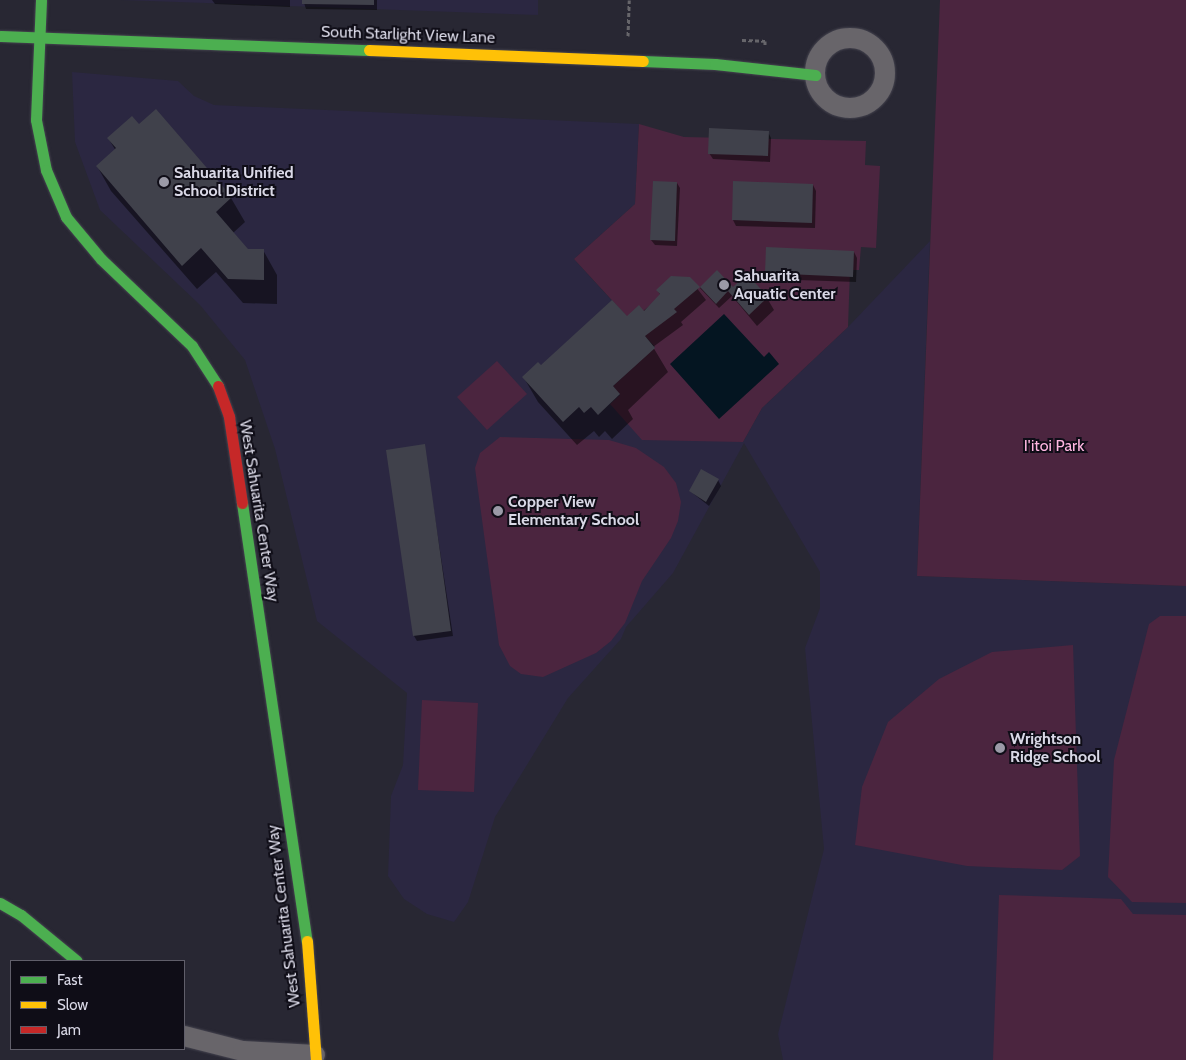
<!DOCTYPE html>
<html>
<head>
<meta charset="utf-8">
<style>
  body { margin:0 }
  #map { position:relative; width:1186px; height:1060px; overflow:hidden; background:#282733; font-family:Cabin,sans-serif }
  div>[style] { position:absolute }
  .built>* { inset:0; background:#2b2741 }
  .green>* { inset:0; background:#4b253f }
  .water>* { inset:0; background:#041521 }
  .shadow>* { inset:0; background:#0007 }
  .building>* { inset:0; background:#40414b }
  .path>* { height:3px; margin-top:-1.5px; transform-origin:0; background:repeating-linear-gradient(90deg,#67666b 0 4px,transparent 0 6.5px) }
  .roads { filter:drop-shadow(0 0 1px #45444f) drop-shadow(0 0 1px #45444f) }
  .street>* { height:20px; margin:-10px; padding:0 10px; transform-origin:10px; border-radius:10px; background:#68656a }
  .street>.ring { margin:-10px; padding:0; box-sizing:content-box; background:none; border:20px solid #68656a; border-radius:50% }
  .fast>* { height:11px; margin:-5.5px; padding:0 5.5px; transform-origin:5.5px; border-radius:5.5px; background:#4caf50 }
  .slow>* { height:11px; margin:-5.5px; padding:0 5.5px; transform-origin:5.5px; border-radius:5.5px; background:#ffc107 }
  .jam>* { height:11px; margin:-5.5px; padding:0 5.5px; transform-origin:5.5px; border-radius:5.5px; background:#c62828 }
  .dots>* { width:14px; height:14px; translate:-50% -50%; box-sizing:border-box; border:2px solid #0f0d17; border-radius:50% }
  span { translate:-50% -50%; white-space:nowrap; text-align:center; line-height:1.15; -webkit-text-stroke:4px #0f0d17; paint-order:stroke }
  .street-label { font-size:16px; color:#d9d8e6 }
  .poi-label { font-size:16px; color:#d9d8e6; font-weight:700 }
  .left { translate:0 -50%; text-align:left }
  .park-label { font-size:16px; color:#ffb6e1 }
  .legend { position:absolute; left:10px; top:960px; width:175px; height:90px; box-sizing:border-box; background:#0f0d17; border:1px solid #605e6a; margin:0; padding:6px 9px; list-style:none; font-size:15px; color:#d9d8e6 }
  .legend li { display:flex; align-items:center; gap:10px; height:25px }
  .legend b { width:25px; border:1px solid #605e6a }
</style>
</head>
<body>
<div id="map">
  <div class="built">
    <i style="clip-path:polygon(121px 0,538px 0,538px 15px)"></i>
    <i style="clip-path:polygon(72px 72px,178px 81px,194px 96px,214px 105px,639px 124px,635px 204px,574px 259px,655px 348px,613px 387px,620px 394px,743px 442px,762px 408px,848px 327px,930px 241px,917px 576px,1186px 586px,1186px 1060px,783px 1060px,778px 1034px,824px 849px,805px 648px,820px 608px,820px 572px,744px 443px,673px 573px,626px 627px,621px 639px,568px 698px,495px 817px,468px 902px,454px 922px,427px 914px,404px 899px,388px 876px,391px 796px,403px 765px,407px 693px,317px 621px,275px 449px,245px 360px,200px 305px,100px 210px,75px 142px)"></i>
  </div>
  <div class="green">
    <i style="clip-path:polygon(940px 0,1186px 0,1186px 586px,917px 576px)"></i>
    <i style="clip-path:polygon(639px 124px,684px 137px,866px 141px,865px 165px,880px 166px,876px 248px,861px 247px,859px 270px,850px 270px,848px 327px,762px 408px,743px 442px,642px 440px,610px 404px,620px 395px,613px 386px,655px 347px,574px 259px,635px 204px)"></i>
    <i style="clip-path:polygon(497px 361px,527px 394px,487px 430px,457px 397px)"></i>
    <i style="clip-path:polygon(500px 437px,609px 440px,636px 448px,664px 467px,676px 483px,681px 502px,678px 521px,671px 538px,642px 581px,625px 623px,611px 641px,596px 653px,543px 677px,521px 674px,510px 666px,499px 645px,475px 468px,480px 453px)"></i>
    <i style="clip-path:polygon(1160px 616px,1186px 616px,1186px 903px,1132px 902px,1108px 877px,1114px 760px,1149px 624px)"></i>
    <i style="clip-path:polygon(1073px 645px,1080px 856px,1062px 870px,967px 866px,855px 845px,862px 787px,888px 722px,939px 679px,992px 652px)"></i>
    <i style="clip-path:polygon(422px 700px,478px 703px,474px 792px,418px 790px)"></i>
    <i style="clip-path:polygon(999px 895px,1121px 899px,1133px 914px,1186px 915px,1186px 1060px,993px 1060px)"></i>
  </div>
  <div class="water">
    <i style="clip-path:polygon(724px 314px,764px 357px,769px 352px,779px 364px,719px 419px,670px 364px)"></i>
  </div>
  <div class="shadow">
    <i style="clip-path:polygon(212px 0,290px 0,290px 7px,215px 4px)"></i>
    <i style="clip-path:polygon(303px 0,377px 0,377px 10px,306px 9px)"></i>
    <i style="clip-path:polygon(156px 111px,231px 198px,245px 222px,233px 233px,247px 250px,263px 250px,277px 275px,277px 304px,243px 303px,216px 272px,197px 289px,111px 191px,97px 166px,116px 151px,108px 138px,139px 126px)"></i>
    <i style="clip-path:polygon(768px 132px,771px 138px,770px 162px,713px 159px,709px 153px)"></i>
    <i style="clip-path:polygon(677px 183px,680px 188px,677px 246px,655px 245px,651px 240px)"></i>
    <i style="clip-path:polygon(813px 185px,816px 191px,815px 228px,736px 226px,733px 220px)"></i>
    <i style="clip-path:polygon(854px 252px,857px 258px,856px 282px,769px 279px,766px 273px)"></i>
    <i style="clip-path:polygon(717px 272px,733px 289px,767px 298px,774px 310px,757px 326px,732px 296px,719px 308px,700px 288px)"></i>
    <i style="clip-path:polygon(689px 278px,706px 300px,681px 322px,683px 325px,653px 347px,668px 372px,628px 410px,633px 419px,612px 439px,605px 431px,599px 437px,594px 431px,577px 445px,538px 402px,524px 378px,630px 322px,661px 296px,657px 290px)"></i>
    <i style="clip-path:polygon(424px 446px,453px 636px,417px 641px,414px 636px)"></i>
    <i style="clip-path:polygon(718px 480px,721px 486px,709px 506px,690px 491px)"></i>
  </div>
  <div class="building">
    <i style="clip-path:polygon(302px 0,374px 0,374px 5px,302px 4px)"></i>
    <i style="clip-path:polygon(156px 109px,232px 197px,216px 212px,248px 249px,264px 249px,264px 280px,228px 279px,201px 248px,182px 266px,96px 166px,116px 148px,107px 138px,132px 116px,139px 124px)"></i>
    <i style="clip-path:polygon(709px 128px,769px 131px,768px 156px,708px 154px)"></i>
    <i style="clip-path:polygon(653px 181px,677px 182px,675px 241px,650px 240px)"></i>
    <i style="clip-path:polygon(733px 181px,813px 184px,812px 223px,732px 220px)"></i>
    <i style="clip-path:polygon(766px 247px,854px 251px,853px 277px,765px 273px)"></i>
    <i style="clip-path:polygon(717px 270px,733px 287px,747px 274px,768px 297px,749px 315px,728px 291px,716px 304px,700px 287px,674px 309px,677px 312px,645px 336px,655px 348px,613px 386px,620px 394px,598px 415px,591px 407px,584px 413px,579px 407px,563px 422px,522px 377px,538px 362px,541px 365px,612px 300px,627px 316px,639px 305px,644px 311px,660px 294px,656px 290px,671px 276px,690px 277px,700px 287px)"></i>
    <i style="clip-path:polygon(425px 444px,451px 631px,413px 636px,386px 450px)"></i>
    <i style="clip-path:polygon(701px 469px,719px 479px,706px 502px,689px 491px)"></i>
  </div>
  <div class="path">
    <i style="left:628px;top:36px;width:36px;rotate:-88deg"></i>
    <i style="left:742px;top:40px;width:23px;rotate:2deg"></i>
    <i style="left:765px;top:41px;width:5px;rotate:90deg"></i>
  </div>
  <div class="roads">
    <div class="street">
      <i class="ring" style="left:815px;top:38px;width:50px;height:50px"></i>
      <i style="left:184px;top:1036px;width:61px;rotate:14.3deg"></i>
      <i style="left:243px;top:1051px;width:72px;rotate:3.2deg"></i>
    </div>
    <div class="fast">
      <i style="left:41px;top:0;width:120px;rotate:92.4deg"></i>
      <i style="left:36px;top:120px;width:51px;rotate:78.7deg"></i>
      <i style="left:46px;top:170px;width:51px;rotate:66.9deg"></i>
      <i style="left:66px;top:217px;width:55px;rotate:50.2deg"></i>
      <i style="left:101px;top:259px;width:126px;rotate:43.7deg"></i>
      <i style="left:192px;top:346px;width:48px;rotate:57deg"></i>
      <i style="left:0;top:36px;width:369px;rotate:2.2deg"></i>
      <i style="left:643px;top:61px;width:72px;rotate:2.4deg"></i>
      <i style="left:715px;top:64px;width:101px;rotate:6.3deg"></i>
      <i style="left:242px;top:503px;width:443px;rotate:81.6deg"></i>
      <i style="left:0;top:903px;width:24px;rotate:30deg"></i>
      <i style="left:21px;top:915px;width:72px;rotate:39.4deg"></i>
    </div>
    <div class="slow">
      <i style="left:369px;top:50px;width:274px;rotate:2.3deg"></i>
      <i style="left:307px;top:941px;width:119px;rotate:85.7deg"></i>
    </div>
    <div class="jam">
      <i style="left:218px;top:386px;width:33px;rotate:70deg"></i>
      <i style="left:229px;top:417px;width:87px;rotate:81.4deg"></i>
    </div>
  </div>
  <div class="dots">
    <i style="left:164px;top:182px;background:#9b9aa7"></i>
    <i style="left:724px;top:285px;background:#9b9aa7"></i>
    <i style="left:498px;top:511px;background:#9b9aa7"></i>
    <i style="left:1000px;top:748px;background:#9b9aa7"></i>
  </div>
  <div class="street-label">
    <span style="left:408px;top:35px;rotate:2deg">South Starlight View Lane</span>
    <span style="left:259px;top:511px;rotate:81deg">West Sahuarita Center Way</span>
    <span style="left:284px;top:916px;rotate:-97deg">West Sahuarita Center Way</span>
  </div>
  <div class="poi-label">
    <span class="left" style="left:174px;top:182px">Sahuarita Unified<br>School District</span>
    <span class="left" style="left:734px;top:285px">Sahuarita<br>Aquatic Center</span>
    <span class="left" style="left:508px;top:511px">Copper View<br>Elementary School</span>
    <span class="left" style="left:1010px;top:748px">Wrightson<br>Ridge School</span>
  </div>
  <div class="park-label">
    <span style="left:1054px;top:446px">I'itoi Park</span>
  </div>
  <ul class="legend">
  <li><b style="height:6px;background:#4caf50"></b>Fast</li>
  <li><b style="height:6px;background:#ffc107"></b>Slow</li>
  <li><b style="height:6px;background:#c62828"></b>Jam</li>
  </ul>
</div>
</body>
</html>
